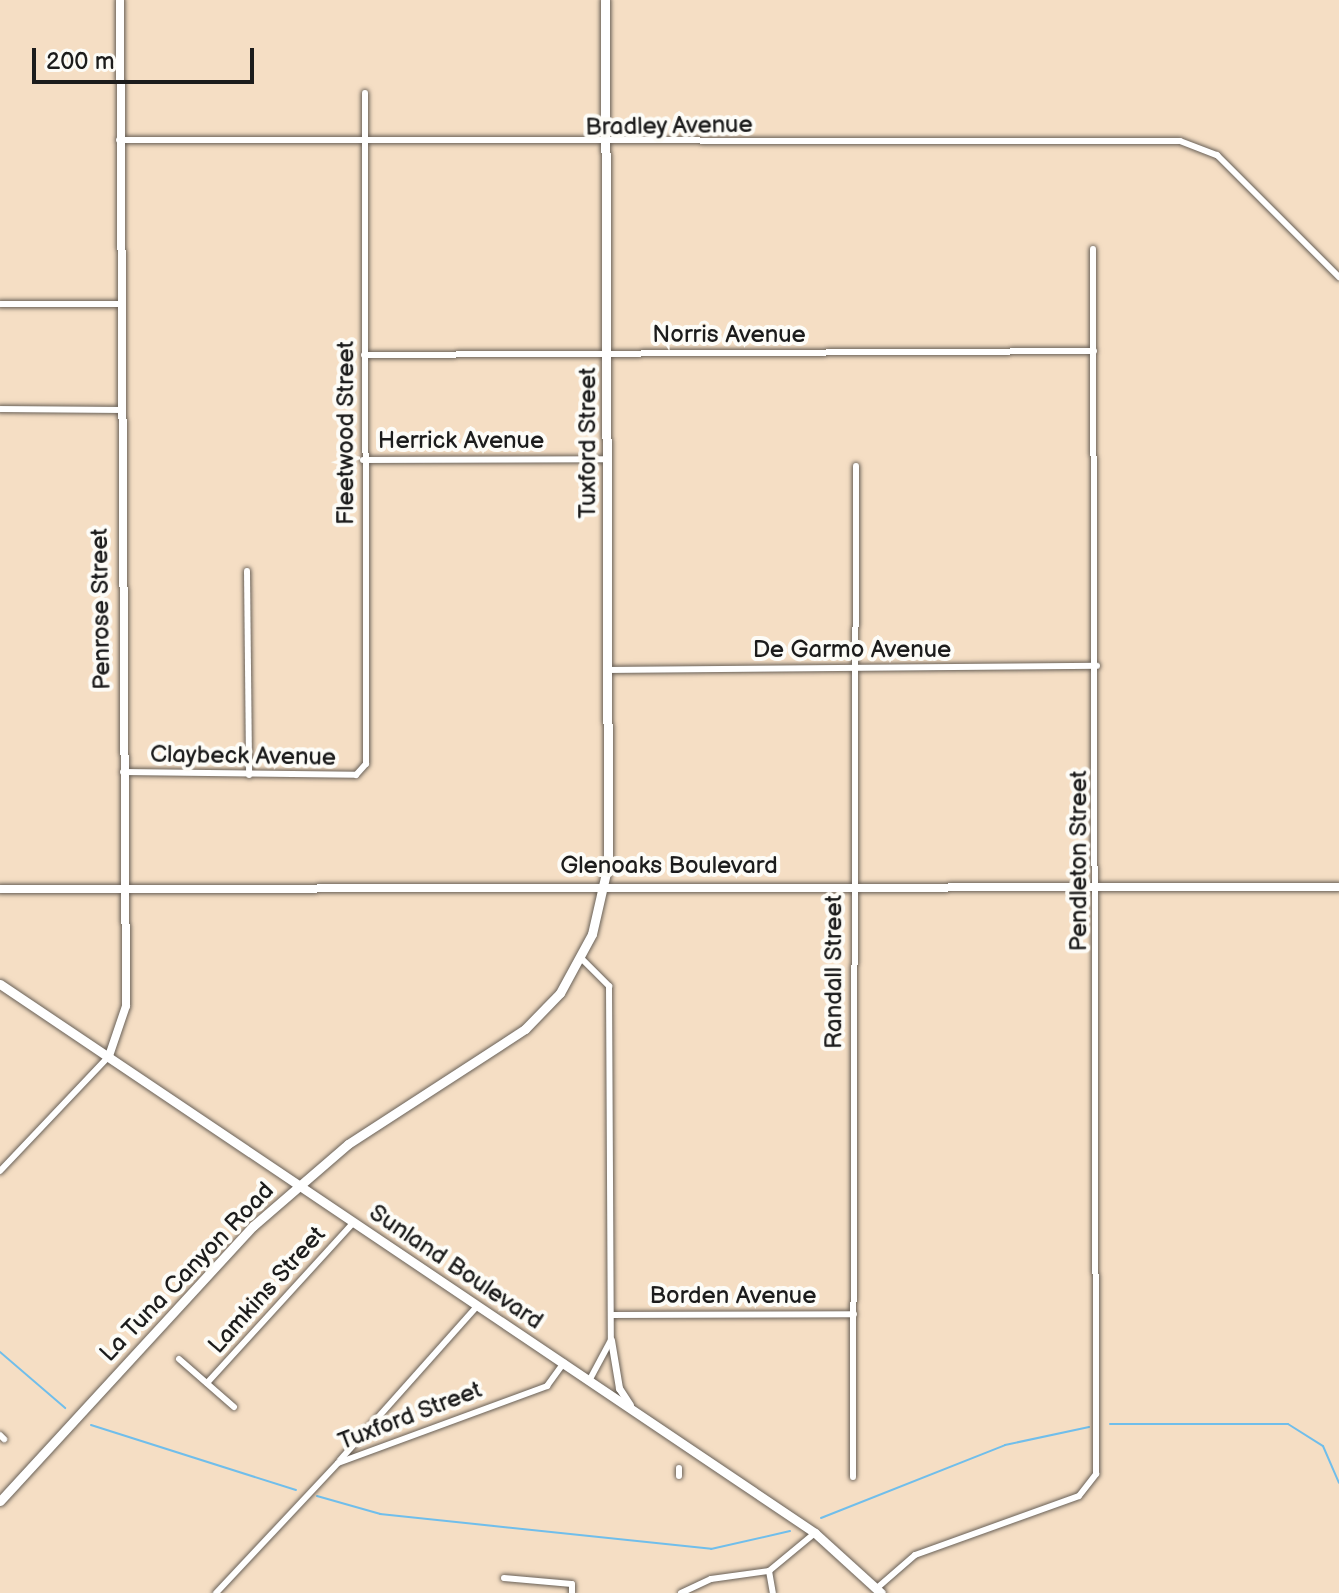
<!DOCTYPE html>
<html>
<head>
<meta charset="utf-8">
<style>
  body { margin:0 }
  #map { position:relative; width:1339px; height:1593px; overflow:hidden; background:#f5dec4; font-family:"Balsamiq Sans",sans-serif }
  div>[style] { position:absolute }
  .stream>* { height:2px; margin:-1px; padding:0 1px; transform-origin:1px; border-radius:1px; background:#70beeb }
  .roads { filter:drop-shadow(0 0 2px #686057) drop-shadow(0 0 2px #686057) }
  .minor>* { height:6px; margin:-3px; padding:0 3px; transform-origin:3px; border-radius:3px; background:#fff }
  .tertiary>* { height:7px; margin:-3.5px; padding:0 3.5px; transform-origin:3.5px; border-radius:3.5px; background:#fff }
  .secondary>* { height:8px; margin:-4px; padding:0 4px; transform-origin:4px; border-radius:4px; background:#fff }
  .primary>* { height:9px; margin:-4.5px; padding:0 4.5px; transform-origin:4.5px; border-radius:4.5px; background:#fff }
  span { translate:-50% -50%; white-space:nowrap; text-align:center; line-height:1.15; -webkit-text-stroke:8px #fdfcf7; paint-order:stroke }
  .street-label { font-size:24px; color:#1c1c1c }
  .scale { position:absolute; left:32px; top:48px; width:222px; height:36px; box-sizing:border-box; border:4px solid #1c1c1c; border-top:0; padding-left:10px; font-size:24px; line-height:28px; white-space:nowrap; color:#1c1c1c; -webkit-text-stroke:6px #fdfcf7; paint-order:stroke }
</style>
</head>
<body>
<div id="map">
  <div class="stream">
    <i style="left:0;top:1352px;width:86px;rotate:40.7deg"></i>
    <i style="left:1110px;top:1424px;width:178px"></i>
    <i style="left:1288px;top:1424px;width:41px;rotate:32.2deg"></i>
    <i style="left:1323px;top:1446px;width:40px;rotate:66.6deg"></i>
    <i style="left:91px;top:1425px;width:215px;rotate:17.6deg"></i>
    <i style="left:317px;top:1496px;width:66px;rotate:15.9deg"></i>
    <i style="left:380px;top:1514px;width:333px;rotate:6deg"></i>
    <i style="left:711px;top:1549px;width:81px;rotate:-12.8deg"></i>
    <i style="left:821px;top:1518px;width:198px;rotate:-21.6deg"></i>
    <i style="left:1005px;top:1445px;width:86px;rotate:-12.1deg"></i>
  </div>
  <div class="roads">
    <div class="minor">
      <i style="left:119px;top:140px;width:1061px;rotate:0.05deg"></i>
      <i style="left:1180px;top:141px;width:40px;rotate:21deg"></i>
      <i style="left:1217px;top:155px;width:173px;rotate:45deg"></i>
      <i style="left:0;top:304px;width:120px"></i>
      <i style="left:364px;top:355px;width:730px;rotate:-0.31deg"></i>
      <i style="left:0;top:409px;width:120px;rotate:0.5deg"></i>
      <i style="left:363px;top:460px;width:244px;rotate:-0.2deg"></i>
      <i style="left:247px;top:571px;width:204px;rotate:89.4deg"></i>
      <i style="left:608px;top:670px;width:489px;rotate:-0.5deg"></i>
      <i style="left:123px;top:772px;width:233px;rotate:0.7deg"></i>
      <i style="left:356px;top:775px;width:15px;rotate:-48deg"></i>
      <i style="left:366px;top:764px;width:671px;rotate:-90.09deg"></i>
      <i style="left:581px;top:958px;width:40px;rotate:45deg"></i>
      <i style="left:609px;top:986px;width:354px;rotate:89.7deg"></i>
      <i style="left:611px;top:1340px;width:47px;rotate:118.2deg"></i>
      <i style="left:0;top:1171px;width:158px;rotate:-46.5deg"></i>
      <i style="left:611px;top:1315px;width:243px;rotate:-0.2deg"></i>
      <i style="left:179px;top:1359px;width:73px;rotate:41.1deg"></i>
      <i style="left:207px;top:1383px;width:218px;rotate:-47.6deg"></i>
      <i style="left:0;top:1435px;width:6px;rotate:45deg"></i>
      <i style="left:340px;top:1460px;width:206px;rotate:-48.3deg"></i>
      <i style="left:679px;top:1468px;width:8px;rotate:90deg"></i>
      <i style="left:853px;top:1477px;width:1011px;rotate:-89.83deg"></i>
      <i style="left:769px;top:1571px;width:22px;rotate:80deg"></i>
      <i style="left:504px;top:1578px;width:68px;rotate:5deg"></i>
      <i style="left:572px;top:1584px;width:9px;rotate:90deg"></i>
      <i style="left:877px;top:1588px;width:50px;rotate:-41deg"></i>
      <i style="left:915px;top:1555px;width:174px;rotate:-19.8deg"></i>
      <i style="left:1079px;top:1496px;width:28px;rotate:-52deg"></i>
      <i style="left:1096px;top:1474px;width:1225px;rotate:-90.14deg"></i>
      <i style="left:216px;top:1593px;width:178px;rotate:-46.8deg"></i>
      <i style="left:338px;top:1463px;width:223px;rotate:-20.2deg"></i>
      <i style="left:547px;top:1386px;width:29px;rotate:-54deg"></i>
      <i style="left:681px;top:1593px;width:33px;rotate:-25deg"></i>
      <i style="left:711px;top:1579px;width:59px;rotate:-7.9deg"></i>
      <i style="left:769px;top:1571px;width:60px;rotate:-39.6deg"></i>
    </div>
    <div class="tertiary">
      <i style="left:611px;top:1340px;width:49px;rotate:80.5deg"></i>
      <i style="left:619px;top:1388px;width:20px;rotate:57deg"></i>
    </div>
    <div class="secondary">
      <i style="left:0;top:889px;width:1339px;rotate:-0.09deg"></i>
      <i style="left:109px;top:1056px;width:53px;rotate:-71.2deg"></i>
      <i style="left:126px;top:1006px;width:1006px;rotate:-90.34deg"></i>
    </div>
    <div class="primary">
      <i style="left:0;top:984px;width:983px;rotate:33.96deg"></i>
      <i style="left:815px;top:1533px;width:89px;rotate:42.3deg"></i>
      <i style="left:0;top:1501px;width:374px;rotate:-47.4deg"></i>
      <i style="left:253px;top:1226px;width:125px;rotate:-40.8deg"></i>
      <i style="left:348px;top:1144px;width:211px;rotate:-33deg"></i>
      <i style="left:525px;top:1029px;width:50px;rotate:-45.8deg"></i>
      <i style="left:560px;top:993px;width:67px;rotate:-61.5deg"></i>
      <i style="left:592px;top:934px;width:72px;rotate:-77.1deg"></i>
      <i style="left:608px;top:864px;width:864px;rotate:-90.2deg"></i>
    </div>
  </div>
  <div class="street-label">
    <span style="left:669px;top:126px;rotate:-1deg">Bradley Avenue</span>
    <span style="left:729px;top:335px">Norris Avenue</span>
    <span style="left:346px;top:433px;rotate:-90deg">Fleetwood Street</span>
    <span style="left:461px;top:441px">Herrick Avenue</span>
    <span style="left:588px;top:443px;rotate:-90deg">Tuxford Street</span>
    <span style="left:101px;top:609px;rotate:-91deg">Penrose Street</span>
    <span style="left:852px;top:650px">De Garmo Avenue</span>
    <span style="left:243px;top:756px;rotate:1deg">Claybeck Avenue</span>
    <span style="left:1079px;top:861px;rotate:-90deg">Pendleton Street</span>
    <span style="left:669px;top:866px">Glenoaks Boulevard</span>
    <span style="left:834px;top:972px;rotate:-90deg">Randall Street</span>
    <span style="left:456px;top:1267px;rotate:34deg">Sunland Boulevard</span>
    <span style="left:187px;top:1272px;rotate:-46deg">La Tuna Canyon Road</span>
    <span style="left:267px;top:1290px;rotate:-48deg">Lamkins Street</span>
    <span style="left:733px;top:1296px">Borden Avenue</span>
    <span style="left:410px;top:1416px;rotate:-21deg">Tuxford Street</span>
  </div>
  <div class="scale">200 m</div>
</div>
</body>
</html>
